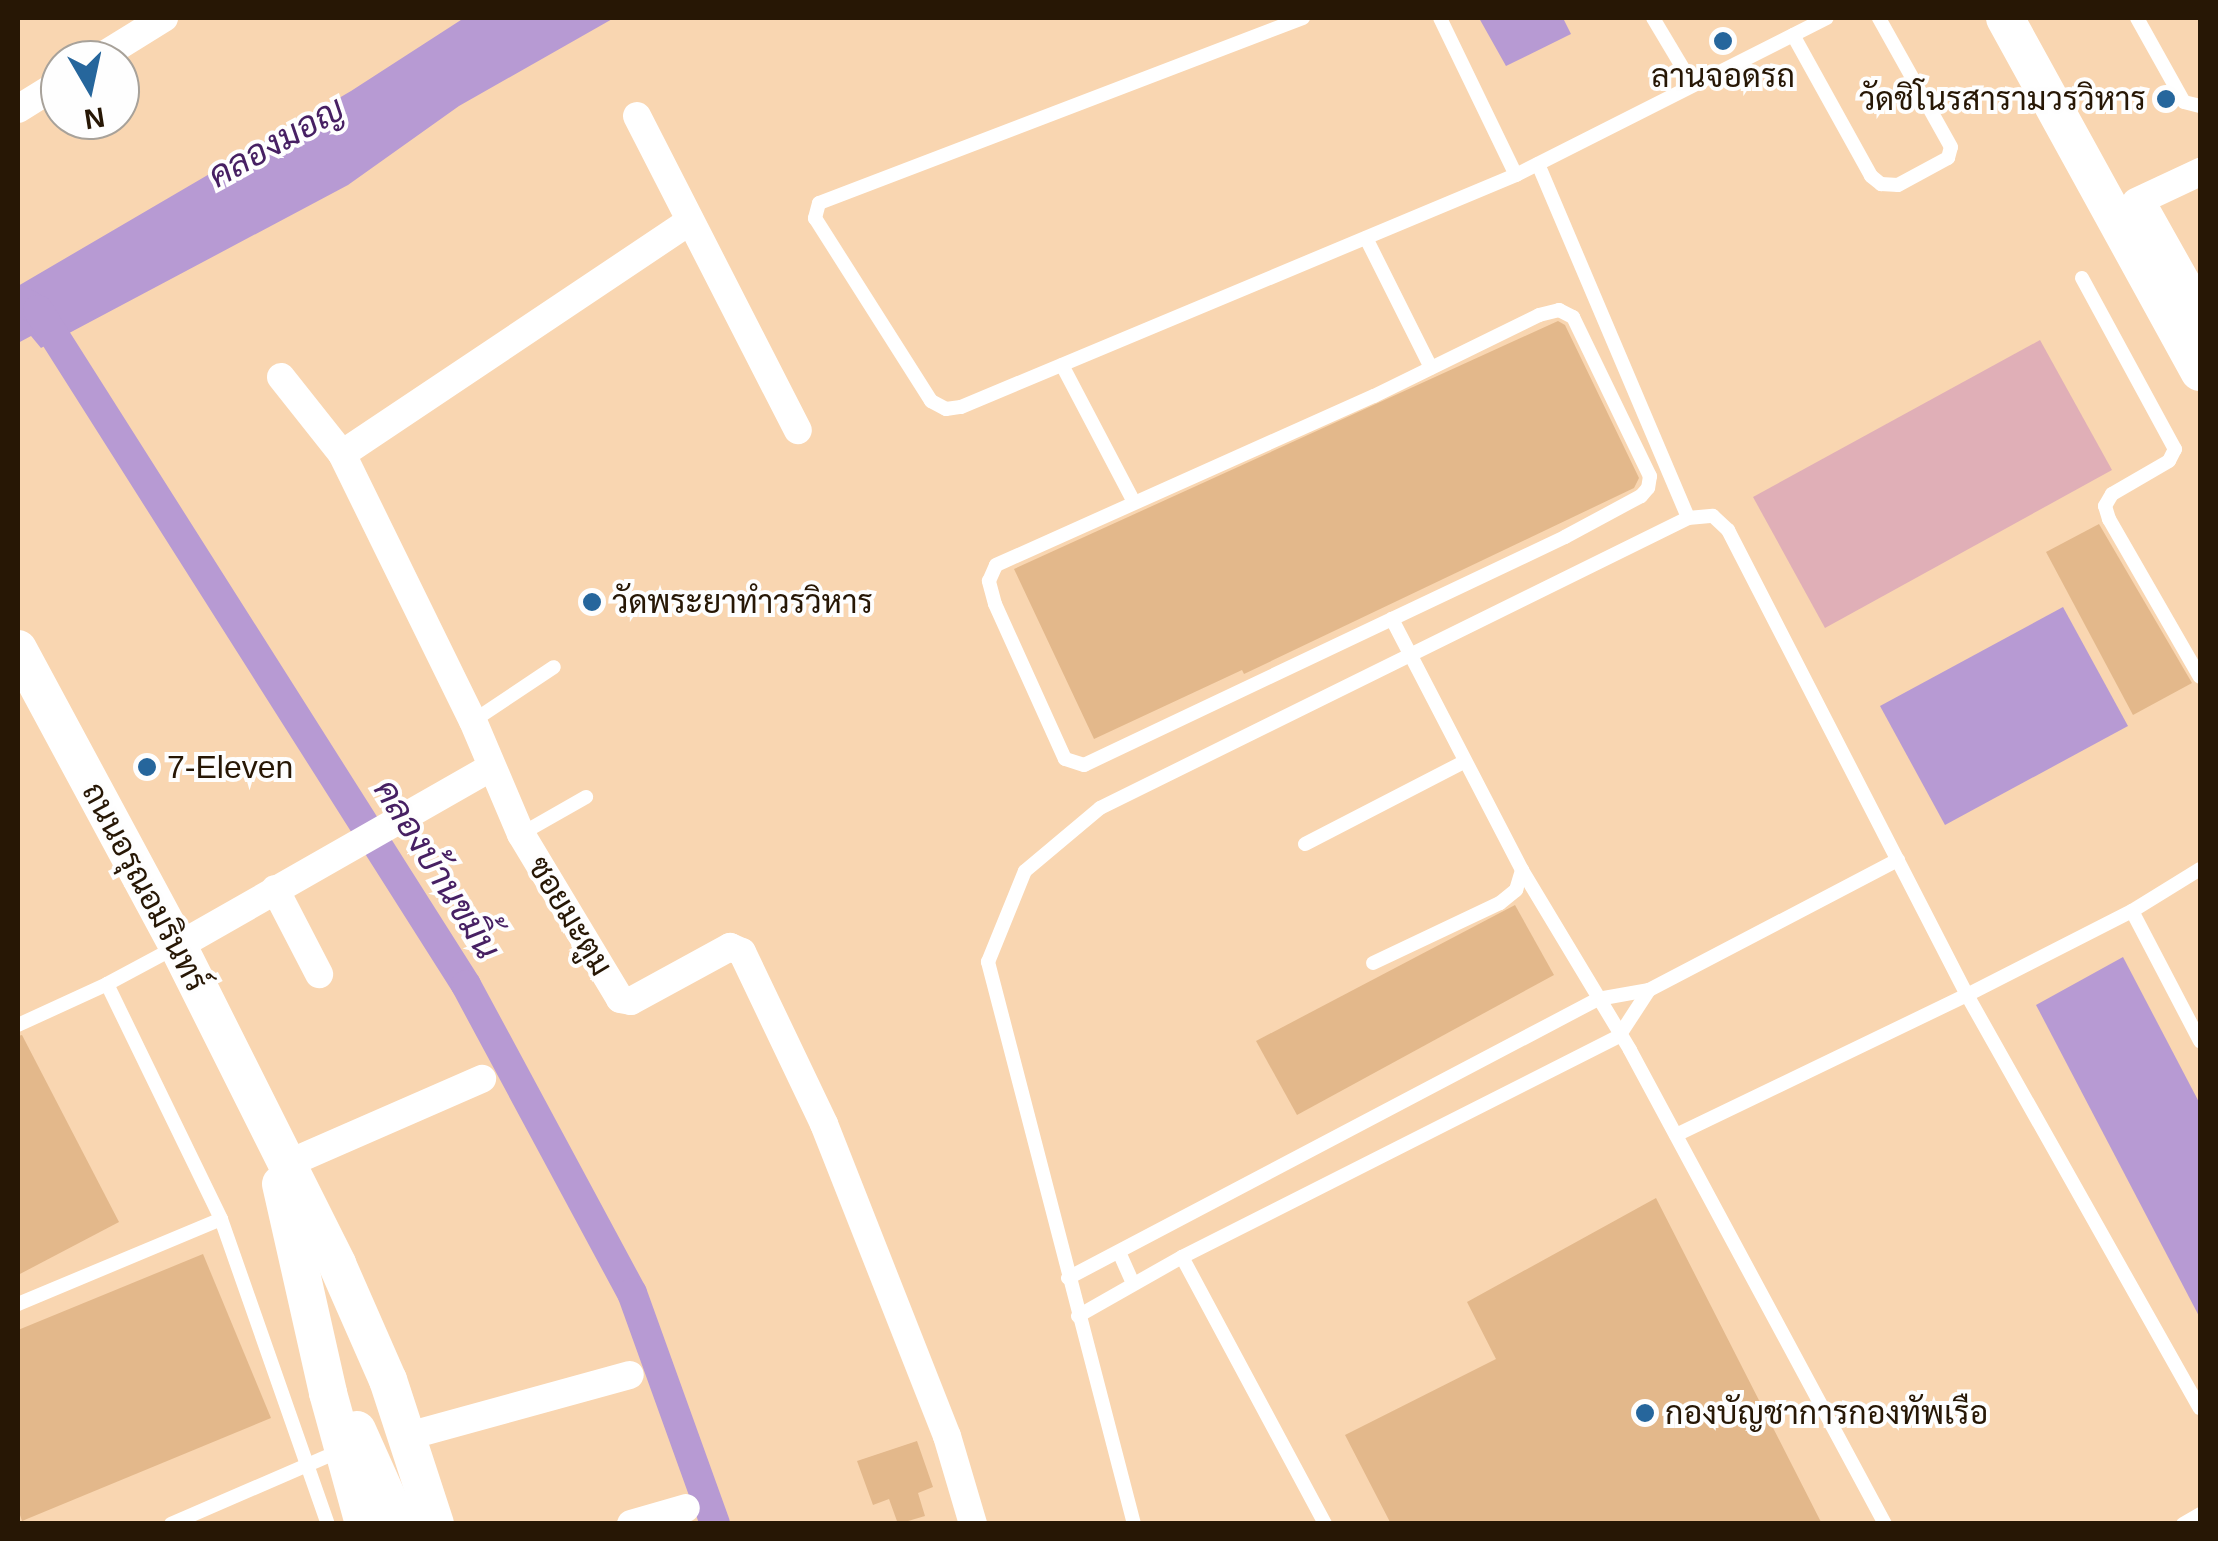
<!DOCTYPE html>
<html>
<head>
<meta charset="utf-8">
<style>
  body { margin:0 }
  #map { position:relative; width:2218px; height:1541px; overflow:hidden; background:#f9d6b1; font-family:Arial,Sarabun,sans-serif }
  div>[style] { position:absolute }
  .green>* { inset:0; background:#e0afb7 }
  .water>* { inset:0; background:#b79ad3 }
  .canal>* { height:30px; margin:-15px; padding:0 15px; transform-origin:15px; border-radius:15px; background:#b79ad3 }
  .building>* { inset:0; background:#e3b88b }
  .service>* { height:14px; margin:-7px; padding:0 7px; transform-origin:7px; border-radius:7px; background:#fff }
  .minor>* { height:28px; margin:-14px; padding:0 14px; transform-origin:14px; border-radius:14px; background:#fff }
  .secondary>* { height:38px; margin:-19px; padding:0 19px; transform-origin:19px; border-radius:19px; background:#fff }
  .dots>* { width:28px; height:28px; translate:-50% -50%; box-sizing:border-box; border:5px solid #fefefe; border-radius:50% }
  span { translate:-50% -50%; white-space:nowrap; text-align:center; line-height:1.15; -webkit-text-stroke:8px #fefefe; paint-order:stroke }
  .poi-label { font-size:32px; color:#271705 }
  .right { translate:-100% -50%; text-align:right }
  .left { translate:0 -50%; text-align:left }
  .street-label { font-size:32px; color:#271705 }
  .water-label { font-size:35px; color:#472063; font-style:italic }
  .frame { position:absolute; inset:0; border:20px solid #271705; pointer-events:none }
  .north { position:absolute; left:40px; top:40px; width:100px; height:100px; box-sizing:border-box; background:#fefefe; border:2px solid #a8a29a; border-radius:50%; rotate:171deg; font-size:28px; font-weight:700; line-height:40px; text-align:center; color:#271705 }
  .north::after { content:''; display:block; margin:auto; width:35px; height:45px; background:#26669c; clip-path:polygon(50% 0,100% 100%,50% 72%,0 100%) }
</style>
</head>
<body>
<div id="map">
  <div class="green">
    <i style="clip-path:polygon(2040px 340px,2112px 470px,1825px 628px,1753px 497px)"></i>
  </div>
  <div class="water">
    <i style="clip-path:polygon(464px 18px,614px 18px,459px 106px,348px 185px,41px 348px,31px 336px,18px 343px,18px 286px,351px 91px)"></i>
    <i style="clip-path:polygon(1479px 18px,1563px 18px,1571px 34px,1506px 66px)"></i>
    <i style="clip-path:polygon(2063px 607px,2128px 726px,1945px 825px,1880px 706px)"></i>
    <i style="clip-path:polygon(2123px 957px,2200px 1104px,2200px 1318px,2036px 1005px)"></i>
  </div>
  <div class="canal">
    <i style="left:18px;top:300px;width:22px;rotate:27deg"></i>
    <i style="left:38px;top:310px;width:799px;rotate:57.62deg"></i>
    <i style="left:466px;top:985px;width:350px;rotate:61.7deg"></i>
    <i style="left:632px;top:1293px;width:245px;rotate:70.2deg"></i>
  </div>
  <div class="building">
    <i style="clip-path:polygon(1558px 321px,1565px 325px,1639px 478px,1634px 488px,1244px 674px,1242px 670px,1094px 739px,1014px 569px)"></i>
    <i style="clip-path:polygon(2099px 524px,2192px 683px,2133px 715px,2046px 552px)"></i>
    <i style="clip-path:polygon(1515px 905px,1554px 975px,1297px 1115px,1256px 1041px)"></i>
    <i style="clip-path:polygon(22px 1035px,119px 1222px,18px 1275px,18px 1036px)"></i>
    <i style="clip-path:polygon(1656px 1198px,1822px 1524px,1391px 1524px,1345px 1435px,1496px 1359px,1467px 1302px)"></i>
    <i style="clip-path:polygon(203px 1254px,271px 1418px,22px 1521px,18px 1509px,18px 1330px)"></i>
    <i style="clip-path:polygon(917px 1441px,933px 1487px,918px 1493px,925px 1516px,898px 1524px,889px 1499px,873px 1505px,857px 1461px)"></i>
  </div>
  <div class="service">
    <i style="left:1303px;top:18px;width:518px;rotate:159.08deg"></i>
    <i style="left:819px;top:203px;width:16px;rotate:105deg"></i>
    <i style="left:815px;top:218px;width:217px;rotate:57.6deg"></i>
    <i style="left:931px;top:401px;width:17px;rotate:28deg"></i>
    <i style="left:946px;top:409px;width:15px;rotate:-8deg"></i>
    <i style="left:961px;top:407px;width:602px;rotate:-22.69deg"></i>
    <i style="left:1516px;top:175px;width:348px;rotate:-26.8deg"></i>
    <i style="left:1440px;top:18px;width:174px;rotate:64.2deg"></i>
    <i style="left:1653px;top:18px;width:78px;rotate:59.2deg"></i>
    <i style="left:2137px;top:18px;width:96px;rotate:60.8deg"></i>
    <i style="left:2184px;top:102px;width:16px;rotate:14deg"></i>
    <i style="left:1793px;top:35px;width:161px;rotate:61deg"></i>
    <i style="left:1871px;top:176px;width:13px;rotate:39deg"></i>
    <i style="left:1881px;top:184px;width:17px;rotate:3deg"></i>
    <i style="left:1898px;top:185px;width:57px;rotate:-28.4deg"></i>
    <i style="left:1948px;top:158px;width:11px;rotate:-75deg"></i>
    <i style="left:1951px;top:147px;width:148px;rotate:-119.2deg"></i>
    <i style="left:1538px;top:164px;width:384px;rotate:67deg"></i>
    <i style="left:1366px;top:238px;width:145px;rotate:63.4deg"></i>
    <i style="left:2082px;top:278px;width:195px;rotate:61.5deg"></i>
    <i style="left:2175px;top:449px;width:13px;rotate:117deg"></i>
    <i style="left:2169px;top:461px;width:66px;rotate:149.9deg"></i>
    <i style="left:2112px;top:494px;width:14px;rotate:120deg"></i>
    <i style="left:2105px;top:506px;width:14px;rotate:73deg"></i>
    <i style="left:2109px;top:519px;width:182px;rotate:60.1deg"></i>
    <i style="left:1559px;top:310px;width:16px;rotate:27deg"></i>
    <i style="left:1573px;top:317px;width:177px;rotate:64.2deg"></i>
    <i style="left:1650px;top:476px;width:12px;rotate:99deg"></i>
    <i style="left:1648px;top:488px;width:11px;rotate:131deg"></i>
    <i style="left:1641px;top:496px;width:86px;rotate:151.7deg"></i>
    <i style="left:1565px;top:537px;width:532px;rotate:154.64deg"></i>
    <i style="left:1084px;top:765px;width:20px;rotate:-162deg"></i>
    <i style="left:1065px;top:759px;width:170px;rotate:-114.3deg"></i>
    <i style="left:995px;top:604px;width:24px;rotate:-105deg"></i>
    <i style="left:989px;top:581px;width:17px;rotate:-66deg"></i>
    <i style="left:996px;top:565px;width:414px;rotate:-24.1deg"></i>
    <i style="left:1374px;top:396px;width:184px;rotate:-26.1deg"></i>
    <i style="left:1539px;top:315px;width:21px;rotate:-14deg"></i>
    <i style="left:1062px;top:365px;width:155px;rotate:62.3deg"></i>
    <i style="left:473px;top:721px;width:97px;rotate:-33.7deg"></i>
    <i style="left:521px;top:834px;width:75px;rotate:-29.6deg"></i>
    <i style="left:1305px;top:844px;width:179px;rotate:-27.3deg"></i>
    <i style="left:1522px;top:870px;width:210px;rotate:59deg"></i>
    <i style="left:1630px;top:1050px;width:538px;rotate:61.72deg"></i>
    <i style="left:2132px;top:911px;width:147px;rotate:62.4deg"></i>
    <i style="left:1373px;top:963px;width:140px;rotate:-25.3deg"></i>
    <i style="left:1500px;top:903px;width:21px;rotate:-39deg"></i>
    <i style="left:1516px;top:890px;width:21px;rotate:-73deg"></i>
    <i style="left:1522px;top:870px;width:283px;rotate:-117.4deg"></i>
    <i style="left:107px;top:984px;width:261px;rotate:64.1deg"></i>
    <i style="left:221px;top:1219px;width:323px;rotate:70.7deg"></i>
    <i style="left:18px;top:1025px;width:98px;rotate:-24.7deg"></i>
    <i style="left:107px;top:984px;width:81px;rotate:-28.2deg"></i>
    <i style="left:1676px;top:1135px;width:323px;rotate:-25.7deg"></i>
    <i style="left:1967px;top:995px;width:185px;rotate:-27deg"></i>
    <i style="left:2132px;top:911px;width:80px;rotate:-31.7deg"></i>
    <i style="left:1119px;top:1252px;width:35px;rotate:66deg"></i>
    <i style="left:1182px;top:1257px;width:303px;rotate:61.8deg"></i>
    <i style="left:1068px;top:1278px;width:599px;rotate:-27.76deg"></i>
    <i style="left:1598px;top:999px;width:52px;rotate:-10deg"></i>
    <i style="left:1649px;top:990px;width:281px;rotate:-27.6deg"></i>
    <i style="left:18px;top:1304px;width:220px;rotate:-22.7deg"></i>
    <i style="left:1078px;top:1316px;width:120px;rotate:-29.6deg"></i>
    <i style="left:1182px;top:1257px;width:490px;rotate:-26.8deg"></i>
    <i style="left:1619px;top:1036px;width:55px;rotate:-56.9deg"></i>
    <i style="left:171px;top:1524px;width:184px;rotate:-23.4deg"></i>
    <i style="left:1134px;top:1524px;width:581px;rotate:-104.56deg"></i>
    <i style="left:988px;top:962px;width:98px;rotate:-67.9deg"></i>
    <i style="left:1025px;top:871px;width:98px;rotate:-40deg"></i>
    <i style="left:1100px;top:808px;width:656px;rotate:-26.25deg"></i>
    <i style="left:1688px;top:518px;width:25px;rotate:-5deg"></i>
    <i style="left:1713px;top:516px;width:21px;rotate:43deg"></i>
    <i style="left:1728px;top:530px;width:523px;rotate:62.8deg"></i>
    <i style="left:1967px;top:995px;width:474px;rotate:60.6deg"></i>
    <i style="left:2183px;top:1524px;width:20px;rotate:-30deg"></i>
  </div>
  <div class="minor">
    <i style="left:96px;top:60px;width:80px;rotate:-31.7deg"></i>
    <i style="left:18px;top:109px;width:49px;rotate:-31.8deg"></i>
    <i style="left:637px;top:116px;width:353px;rotate:62.9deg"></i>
    <i style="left:2136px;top:202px;width:71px;rotate:-25.1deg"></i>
    <i style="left:281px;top:377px;width:98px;rotate:51.6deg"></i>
    <i style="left:342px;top:454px;width:297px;rotate:63.9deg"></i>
    <i style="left:473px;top:721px;width:123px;rotate:67deg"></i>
    <i style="left:521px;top:834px;width:192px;rotate:59deg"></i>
    <i style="left:620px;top:999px;width:11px;rotate:10deg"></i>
    <i style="left:631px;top:1001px;width:113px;rotate:-28.6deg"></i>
    <i style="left:730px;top:947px;width:13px;rotate:23deg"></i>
    <i style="left:742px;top:952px;width:191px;rotate:64.5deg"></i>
    <i style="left:824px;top:1124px;width:335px;rotate:68.5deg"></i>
    <i style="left:947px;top:1436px;width:92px;rotate:73.5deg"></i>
    <i style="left:342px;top:454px;width:419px;rotate:-33.8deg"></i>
    <i style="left:275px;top:889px;width:96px;rotate:62.6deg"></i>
    <i style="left:178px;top:946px;width:359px;rotate:-29.7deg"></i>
    <i style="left:287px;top:1164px;width:213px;rotate:-23.6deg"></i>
    <i style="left:408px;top:1436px;width:230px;rotate:-15.4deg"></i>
    <i style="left:631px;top:1524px;width:57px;rotate:-16.2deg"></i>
  </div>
  <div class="secondary">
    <i style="left:2005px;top:18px;width:404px;rotate:61.2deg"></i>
    <i style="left:2141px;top:211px;width:120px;rotate:60.7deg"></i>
    <i style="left:18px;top:649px;width:337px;rotate:61.7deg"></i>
    <i style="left:178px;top:946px;width:356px;rotate:63.4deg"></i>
    <i style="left:337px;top:1264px;width:127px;rotate:66.3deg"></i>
    <i style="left:388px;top:1380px;width:151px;rotate:71.9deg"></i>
    <i style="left:281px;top:1184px;width:214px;rotate:77.3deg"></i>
    <i style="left:328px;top:1393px;width:136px;rotate:74.6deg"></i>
    <i style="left:357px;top:1430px;width:103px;rotate:65.9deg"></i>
  </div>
  <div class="dots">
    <i style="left:1723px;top:41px;background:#26669c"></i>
    <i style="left:2166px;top:99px;background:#26669c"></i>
    <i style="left:592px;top:602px;background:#26669c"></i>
    <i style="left:147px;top:767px;background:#26669c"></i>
    <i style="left:1645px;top:1413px;background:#26669c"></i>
  </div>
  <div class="poi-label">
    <span style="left:1723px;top:76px">ลานจอดรถ</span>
    <span class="right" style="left:2146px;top:99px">วัดชิโนรสารามวรวิหาร</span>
    <span class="left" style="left:612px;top:602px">วัดพระยาทําวรวิหาร</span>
    <span class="left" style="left:167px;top:767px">7-Eleven</span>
    <span class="left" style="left:1665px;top:1413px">กองบัญชาการกองทัพเรือ</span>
  </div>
  <div class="street-label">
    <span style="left:145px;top:887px;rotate:62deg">ถนนอรุณอมรินทร์</span>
    <span style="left:570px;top:916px;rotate:59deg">ซอยมะตูม</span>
  </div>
  <div class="water-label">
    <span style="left:276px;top:142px;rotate:-29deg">คลองมอญ</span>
    <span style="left:437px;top:869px;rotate:58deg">คลองบ้านขมิ้น</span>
  </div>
  <div class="frame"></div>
  <div class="north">N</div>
</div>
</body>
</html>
